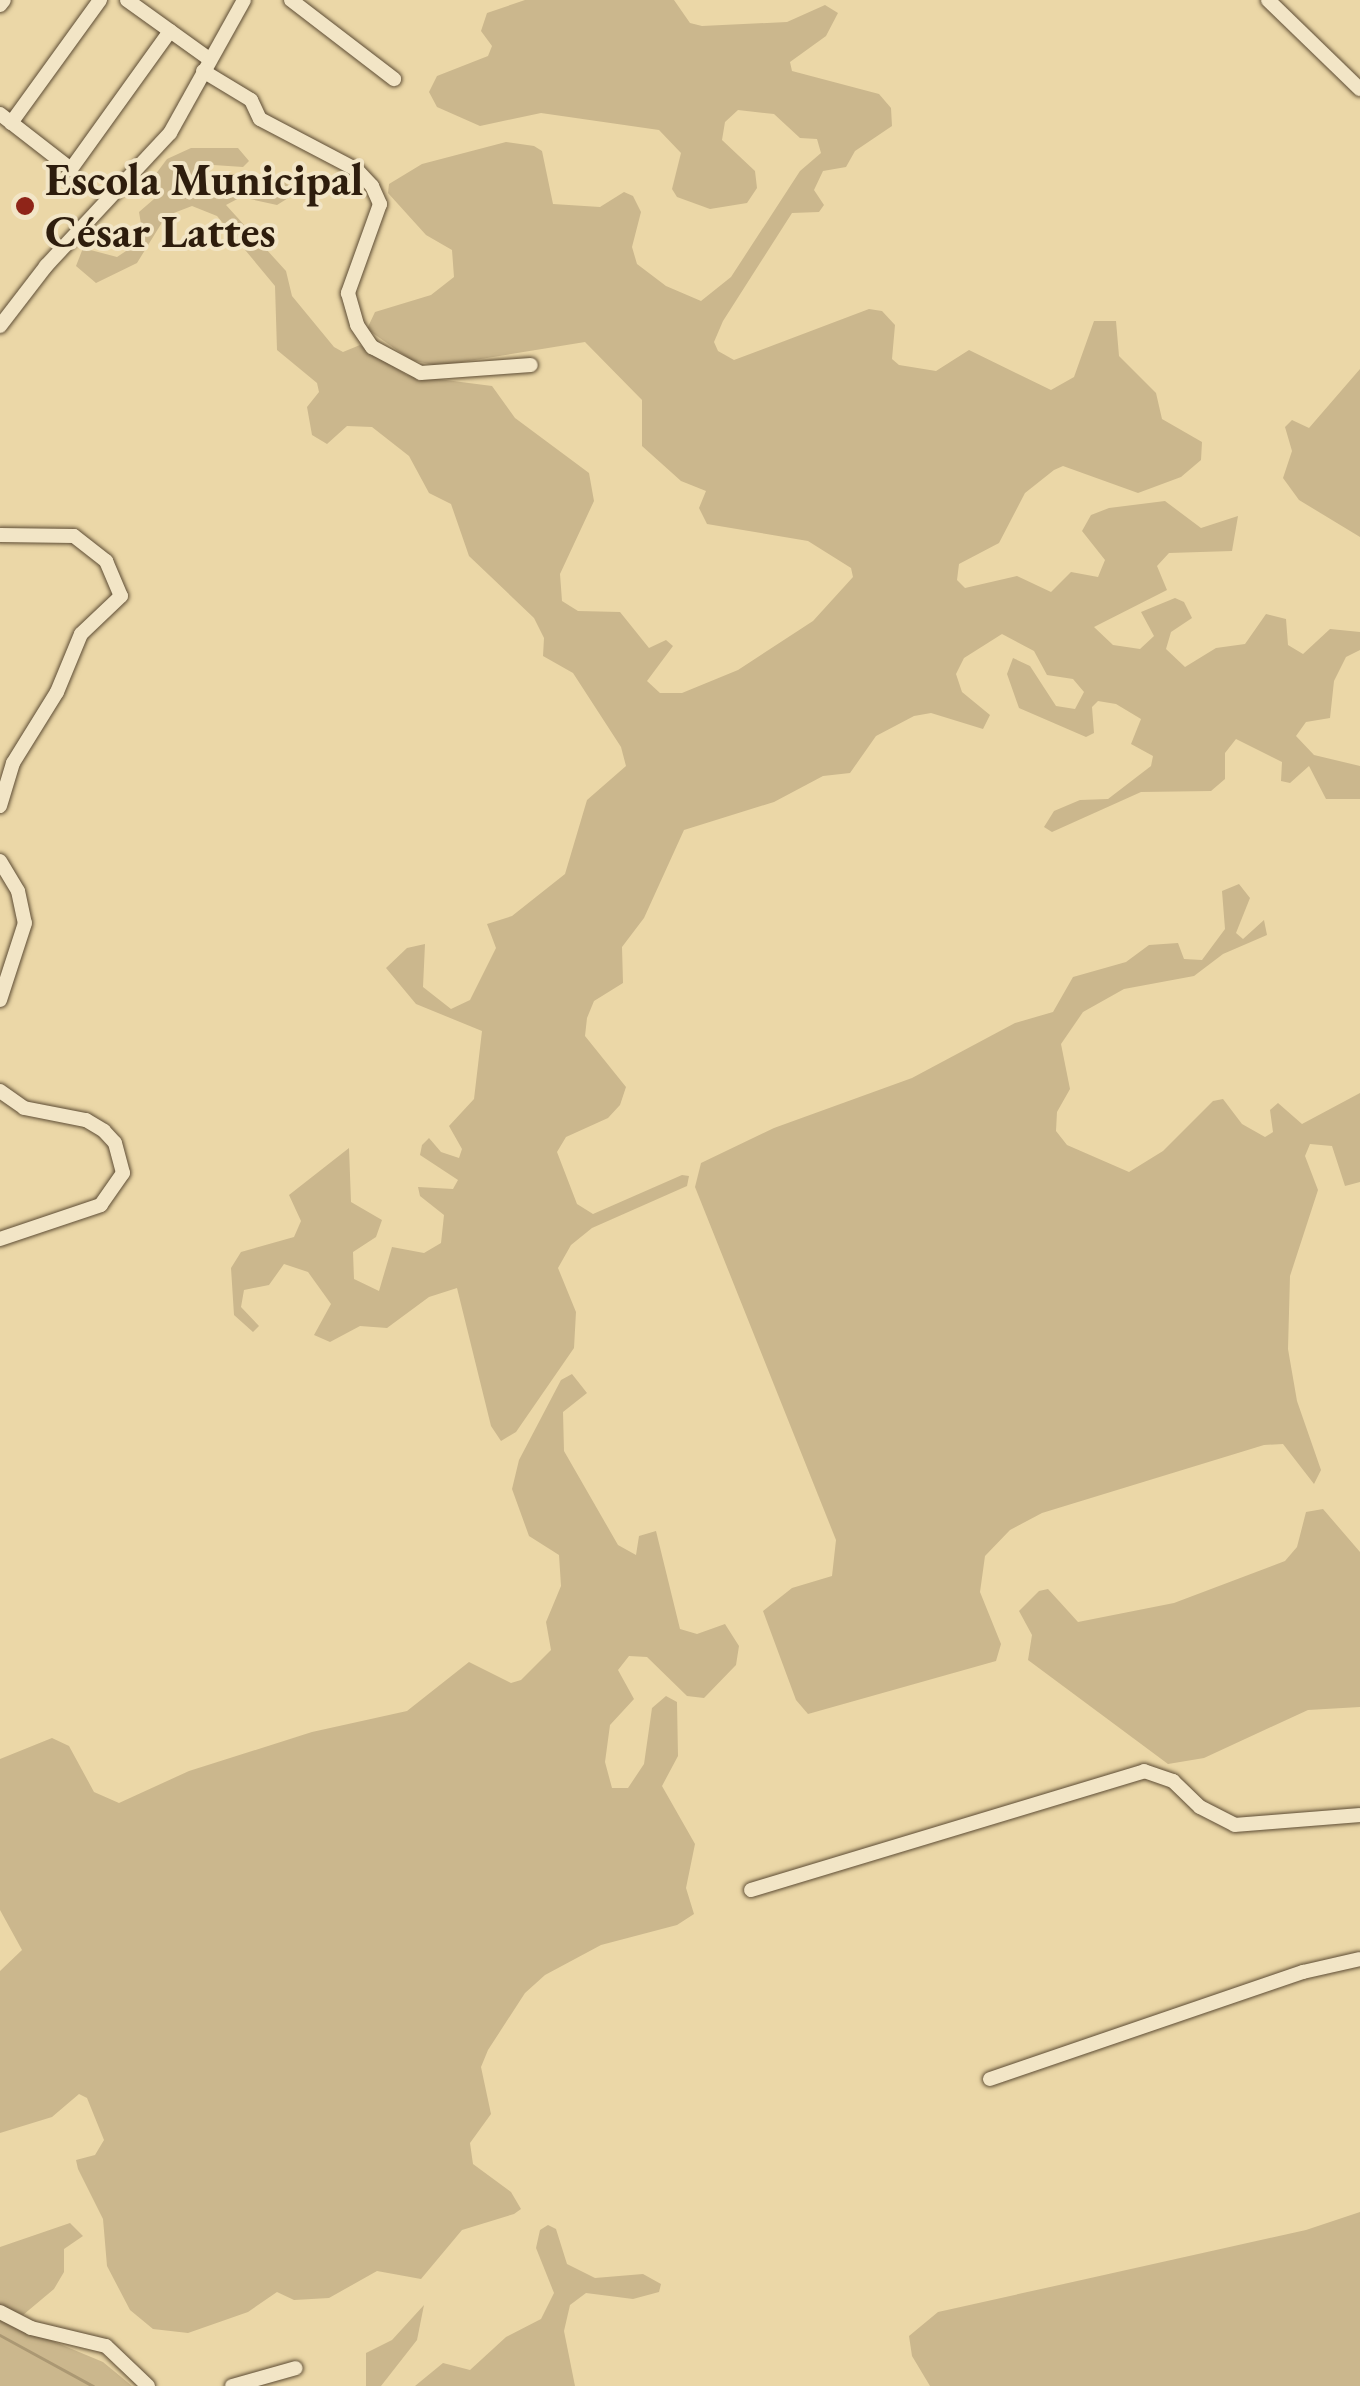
<!DOCTYPE html>
<html>
<head>
<meta charset="utf-8">
<style>
  body { margin:0 }
  #map { position:relative; width:1360px; height:2386px; overflow:hidden; background:#ebd7a7; font-family:"EB Garamond",serif }
  div>[style] { position:absolute }
  .green>* { inset:0; background:#cbb78d }
  .stream>* { height:2.5px; margin:-1.25px; padding:0 1.25px; transform-origin:1.25px; border-radius:1.25px; background:#ab9873 }
  .roads { filter:drop-shadow(0 0 2px #5d4c34) drop-shadow(0 0 2px #5d4c34) }
  .minor>* { height:14px; margin:-7px; padding:0 7px; transform-origin:7px; border-radius:7px; background:#f2e5c6 }
  .dots>* { width:28px; height:28px; translate:-50% -50%; box-sizing:border-box; border:5px solid #f2e5c6; border-radius:50% }
  span { translate:-50% -50%; white-space:nowrap; text-align:center; line-height:1.15; -webkit-text-stroke:8px #f2e5c6; paint-order:stroke }
  .poi-label { font-size:45px; color:#2e1d0d; font-weight:700 }
  .left { translate:0 -50%; text-align:left }
</style>
</head>
<body>
<div id="map">
  <div class="green">
    <i style="clip-path:polygon(525px 0,674px 0,690px 23px,702px 26px,787px 22px,825px 5px,838px 13px,826px 36px,790px 62px,792px 71px,879px 94px,891px 108px,892px 126px,855px 151px,846px 167px,823px 171px,814px 190px,824px 205px,819px 212px,792px 213px,723px 321px,714px 342px,718px 351px,734px 360px,869px 309px,882px 311px,895px 325px,892px 359px,899px 365px,936px 371px,969px 350px,1051px 390px,1074px 377px,1094px 321px,1116px 321px,1119px 356px,1156px 393px,1162px 419px,1202px 442px,1201px 460px,1181px 477px,1138px 493px,1063px 466px,1054px 470px,1025px 493px,999px 543px,959px 564px,957px 580px,965px 588px,1017px 576px,1051px 592px,1071px 572px,1098px 577px,1105px 560px,1082px 531px,1091px 515px,1109px 508px,1165px 501px,1201px 528px,1238px 516px,1232px 551px,1169px 553px,1157px 566px,1167px 590px,1094px 627px,1113px 645px,1140px 649px,1154px 636px,1141px 612px,1175px 598px,1184px 602px,1192px 618px,1171px 632px,1166px 649px,1185px 667px,1216px 648px,1245px 644px,1266px 614px,1286px 619px,1288px 645px,1303px 654px,1330px 629px,1360px 632px,1360px 650px,1346px 657px,1334px 681px,1330px 718px,1306px 722px,1296px 736px,1314px 755px,1360px 766px,1360px 799px,1326px 799px,1309px 766px,1290px 783px,1281px 781px,1282px 762px,1236px 739px,1225px 753px,1225px 779px,1211px 791px,1141px 792px,1052px 832px,1044px 827px,1054px 811px,1080px 800px,1108px 799px,1151px 766px,1153px 756px,1131px 744px,1141px 719px,1116px 704px,1098px 701px,1092px 707px,1094px 733px,1086px 737px,1019px 708px,1007px 674px,1013px 658px,1030px 666px,1056px 706px,1075px 709px,1084px 692px,1073px 679px,1047px 675px,1034px 651px,1002px 634px,964px 658px,956px 674px,962px 692px,990px 715px,983px 729px,931px 713px,914px 716px,876px 736px,850px 773px,823px 776px,774px 802px,684px 830px,644px 918px,622px 947px,623px 983px,594px 1001px,587px 1018px,585px 1036px,626px 1087px,620px 1105px,608px 1118px,566px 1137px,557px 1152px,577px 1204px,593px 1214px,682px 1175px,689px 1176px,687px 1186px,592px 1228px,571px 1245px,558px 1268px,576px 1312px,574px 1348px,516px 1432px,501px 1441px,491px 1426px,457px 1288px,429px 1297px,387px 1328px,360px 1326px,330px 1342px,314px 1335px,331px 1304px,308px 1272px,284px 1264px,269px 1285px,244px 1290px,241px 1307px,259px 1326px,253px 1332px,234px 1315px,231px 1268px,241px 1252px,294px 1237px,301px 1221px,289px 1195px,349px 1148px,351px 1202px,382px 1220px,376px 1237px,353px 1252px,354px 1279px,379px 1291px,392px 1247px,424px 1253px,441px 1243px,444px 1215px,420px 1196px,418px 1187px,453px 1189px,458px 1180px,420px 1155px,422px 1145px,429px 1138px,441px 1152px,459px 1158px,462px 1149px,449px 1126px,474px 1099px,482px 1031px,416px 1004px,386px 968px,407px 948px,425px 944px,423px 987px,451px 1009px,470px 1000px,496px 948px,487px 924px,512px 916px,565px 874px,587px 800px,626px 766px,621px 747px,573px 673px,543px 656px,544px 638px,534px 618px,469px 556px,451px 504px,429px 493px,409px 456px,372px 427px,347px 426px,327px 444px,312px 435px,307px 407px,319px 392px,317px 383px,277px 350px,275px 286px,217px 216px,192px 206px,166px 216px,137px 263px,96px 283px,76px 266px,83px 248px,117px 257px,132px 247px,142px 230px,139px 212px,154px 199px,149px 183px,167px 159px,191px 148px,238px 148px,249px 161px,243px 167px,199px 164px,197px 173px,274px 176px,290px 186px,293px 195px,277px 205px,241px 197px,226px 205px,286px 271px,292px 296px,334px 347px,343px 352px,360px 345px,407px 375px,492px 386px,515px 418px,589px 473px,594px 501px,560px 574px,562px 601px,578px 611px,620px 612px,649px 648px,666px 640px,673px 646px,647px 681px,660px 693px,682px 693px,738px 670px,813px 621px,853px 577px,851px 568px,808px 541px,707px 524px,699px 508px,706px 491px,681px 481px,642px 446px,642px 400px,585px 342px,438px 366px,411px 360px,367px 329px,375px 312px,431px 295px,454px 277px,452px 250px,426px 235px,388px 193px,389px 184px,422px 164px,506px 142px,534px 146px,542px 151px,553px 204px,600px 207px,624px 192px,633px 196px,641px 212px,632px 247px,637px 264px,666px 286px,701px 301px,731px 277px,800px 171px,821px 153px,817px 139px,800px 138px,774px 114px,738px 110px,725px 122px,722px 140px,755px 171px,757px 188px,747px 203px,710px 209px,677px 197px,672px 189px,681px 153px,659px 130px,541px 113px,480px 126px,437px 107px,429px 92px,437px 76px,488px 56px,492px 46px,481px 31px,487px 13px)"></i>
    <i style="clip-path:polygon(1360px 369px,1360px 537px,1299px 500px,1283px 478px,1292px 451px,1285px 427px,1292px 420px,1309px 428px)"></i>
    <i style="clip-path:polygon(1239px 884px,1250px 898px,1236px 933px,1243px 939px,1264px 920px,1267px 935px,1223px 954px,1194px 976px,1124px 989px,1083px 1012px,1061px 1044px,1070px 1089px,1057px 1112px,1056px 1131px,1067px 1145px,1129px 1172px,1163px 1151px,1213px 1101px,1223px 1099px,1242px 1124px,1265px 1137px,1273px 1132px,1270px 1110px,1278px 1103px,1302px 1124px,1360px 1093px,1360px 1182px,1345px 1186px,1332px 1146px,1310px 1144px,1305px 1156px,1318px 1190px,1290px 1276px,1288px 1349px,1297px 1401px,1321px 1470px,1314px 1484px,1283px 1444px,1264px 1445px,1042px 1513px,1010px 1530px,985px 1556px,980px 1592px,1001px 1644px,996px 1661px,808px 1714px,796px 1700px,763px 1611px,792px 1588px,832px 1576px,836px 1540px,695px 1187px,701px 1163px,774px 1128px,912px 1078px,1015px 1023px,1053px 1012px,1073px 977px,1126px 962px,1149px 945px,1178px 943px,1184px 959px,1202px 960px,1225px 929px,1222px 891px)"></i>
    <i style="clip-path:polygon(572px 1374px,587px 1393px,563px 1412px,564px 1451px,618px 1545px,636px 1555px,639px 1536px,656px 1531px,680px 1629px,697px 1634px,725px 1624px,739px 1646px,736px 1665px,704px 1698px,687px 1696px,647px 1657px,629px 1656px,618px 1670px,634px 1699px,610px 1725px,605px 1762px,612px 1788px,628px 1788px,644px 1764px,652px 1708px,666px 1696px,677px 1702px,678px 1756px,662px 1786px,695px 1844px,686px 1888px,694px 1914px,677px 1925px,601px 1945px,545px 1975px,525px 1993px,488px 2050px,481px 2067px,491px 2114px,470px 2143px,473px 2164px,511px 2192px,521px 2209px,514px 2214px,462px 2230px,421px 2279px,377px 2271px,329px 2298px,294px 2300px,277px 2292px,248px 2312px,188px 2333px,153px 2329px,130px 2310px,107px 2266px,103px 2219px,78px 2169px,76px 2160px,95px 2155px,104px 2140px,87px 2098px,79px 2094px,52px 2117px,0 2133px,0 1971px,22px 1950px,0 1910px,0 1759px,52px 1738px,69px 1746px,94px 1792px,119px 1803px,189px 1771px,312px 1732px,407px 1711px,469px 1662px,511px 1683px,521px 1680px,551px 1650px,546px 1622px,561px 1586px,559px 1555px,529px 1536px,512px 1489px,519px 1460px,561px 1380px)"></i>
    <i style="clip-path:polygon(1323px 1509px,1360px 1552px,1360px 1707px,1308px 1710px,1204px 1758px,1168px 1764px,1028px 1660px,1032px 1635px,1019px 1611px,1039px 1591px,1048px 1589px,1078px 1622px,1174px 1603px,1285px 1561px,1297px 1547px,1306px 1512px)"></i>
    <i style="clip-path:polygon(1360px 2212px,1360px 2386px,930px 2386px,912px 2356px,909px 2336px,938px 2312px,1306px 2230px)"></i>
    <i style="clip-path:polygon(70px 2223px,83px 2236px,64px 2249px,64px 2272px,54px 2289px,23px 2315px,0 2306px,0 2247px)"></i>
    <i style="clip-path:polygon(548px 2225px,556px 2229px,567px 2264px,595px 2278px,643px 2274px,661px 2284px,659px 2292px,633px 2299px,586px 2293px,570px 2305px,564px 2331px,575px 2386px,415px 2386px,443px 2363px,470px 2370px,506px 2337px,541px 2319px,554px 2293px,536px 2248px,540px 2230px)"></i>
    <i style="clip-path:polygon(424px 2305px,417px 2340px,381px 2386px,366px 2386px,366px 2353px,392px 2340px)"></i>
    <i style="clip-path:polygon(0 2319px,103px 2362px,132px 2386px,0 2386px)"></i>
  </div>
  <div class="stream">
    <i style="left:0;top:2335px;width:106px;rotate:28.7deg"></i>
  </div>
  <div class="roads">
    <div class="minor">
      <i style="left:127px;top:0;width:101px;rotate:35.7deg"></i>
      <i style="left:291px;top:0;width:130px;rotate:37.5deg"></i>
      <i style="left:1268px;top:0;width:128px;rotate:44.1deg"></i>
      <i style="left:0;top:5px;width:6px;rotate:-51deg"></i>
      <i style="left:203px;top:71px;width:56px;rotate:31.1deg"></i>
      <i style="left:251px;top:100px;width:21px;rotate:65deg"></i>
      <i style="left:260px;top:119px;width:110px;rotate:27.7deg"></i>
      <i style="left:357px;top:170px;width:22px;rotate:47deg"></i>
      <i style="left:372px;top:186px;width:20px;rotate:66deg"></i>
      <i style="left:380px;top:204px;width:95px;rotate:109.8deg"></i>
      <i style="left:348px;top:293px;width:33px;rotate:74deg"></i>
      <i style="left:357px;top:325px;width:27px;rotate:56deg"></i>
      <i style="left:372px;top:347px;width:55px;rotate:28deg"></i>
      <i style="left:421px;top:373px;width:110px;rotate:-4.2deg"></i>
      <i style="left:0;top:114px;width:90px;rotate:37.8deg"></i>
      <i style="left:71px;top:169px;width:170px;rotate:-54.3deg"></i>
      <i style="left:11px;top:123px;width:152px;rotate:-54.1deg"></i>
      <i style="left:0;top:326px;width:76px;rotate:-52.5deg"></i>
      <i style="left:46px;top:266px;width:182px;rotate:-47deg"></i>
      <i style="left:170px;top:133px;width:152px;rotate:-60.9deg"></i>
      <i style="left:0;top:535px;width:74px;rotate:0.8deg"></i>
      <i style="left:74px;top:536px;width:41px;rotate:38deg"></i>
      <i style="left:106px;top:561px;width:38px;rotate:67deg"></i>
      <i style="left:121px;top:596px;width:55px;rotate:136.5deg"></i>
      <i style="left:81px;top:634px;width:63px;rotate:112.5deg"></i>
      <i style="left:57px;top:692px;width:84px;rotate:121.8deg"></i>
      <i style="left:13px;top:763px;width:45px;rotate:106.8deg"></i>
      <i style="left:0;top:861px;width:35px;rotate:59deg"></i>
      <i style="left:18px;top:891px;width:33px;rotate:78deg"></i>
      <i style="left:25px;top:923px;width:81px;rotate:108deg"></i>
      <i style="left:0;top:1091px;width:29px;rotate:35deg"></i>
      <i style="left:24px;top:1108px;width:63px;rotate:11deg"></i>
      <i style="left:86px;top:1120px;width:21px;rotate:31deg"></i>
      <i style="left:104px;top:1131px;width:16px;rotate:47deg"></i>
      <i style="left:115px;top:1143px;width:31px;rotate:75deg"></i>
      <i style="left:123px;top:1173px;width:39px;rotate:125deg"></i>
      <i style="left:101px;top:1205px;width:107px;rotate:161.4deg"></i>
      <i style="left:751px;top:1890px;width:411px;rotate:-16.8deg"></i>
      <i style="left:1144px;top:1771px;width:31px;rotate:19deg"></i>
      <i style="left:1173px;top:1781px;width:37px;rotate:44deg"></i>
      <i style="left:1200px;top:1807px;width:39px;rotate:27deg"></i>
      <i style="left:1235px;top:1825px;width:125px;rotate:-4.6deg"></i>
      <i style="left:990px;top:2079px;width:331px;rotate:-18.9deg"></i>
      <i style="left:1303px;top:1972px;width:58px;rotate:-12.8deg"></i>
      <i style="left:0;top:2312px;width:35px;rotate:27deg"></i>
      <i style="left:31px;top:2328px;width:77px;rotate:13.5deg"></i>
      <i style="left:106px;top:2346px;width:58px;rotate:43.6deg"></i>
      <i style="left:232px;top:2386px;width:66px;rotate:-15.7deg"></i>
    </div>
  </div>
  <div class="dots">
    <i style="left:25px;top:206px;background:#8f2418"></i>
  </div>
  <div class="poi-label">
    <span class="left" style="left:45px;top:206px">Escola Municipal<br>César Lattes</span>
  </div>
</div>
</body>
</html>
